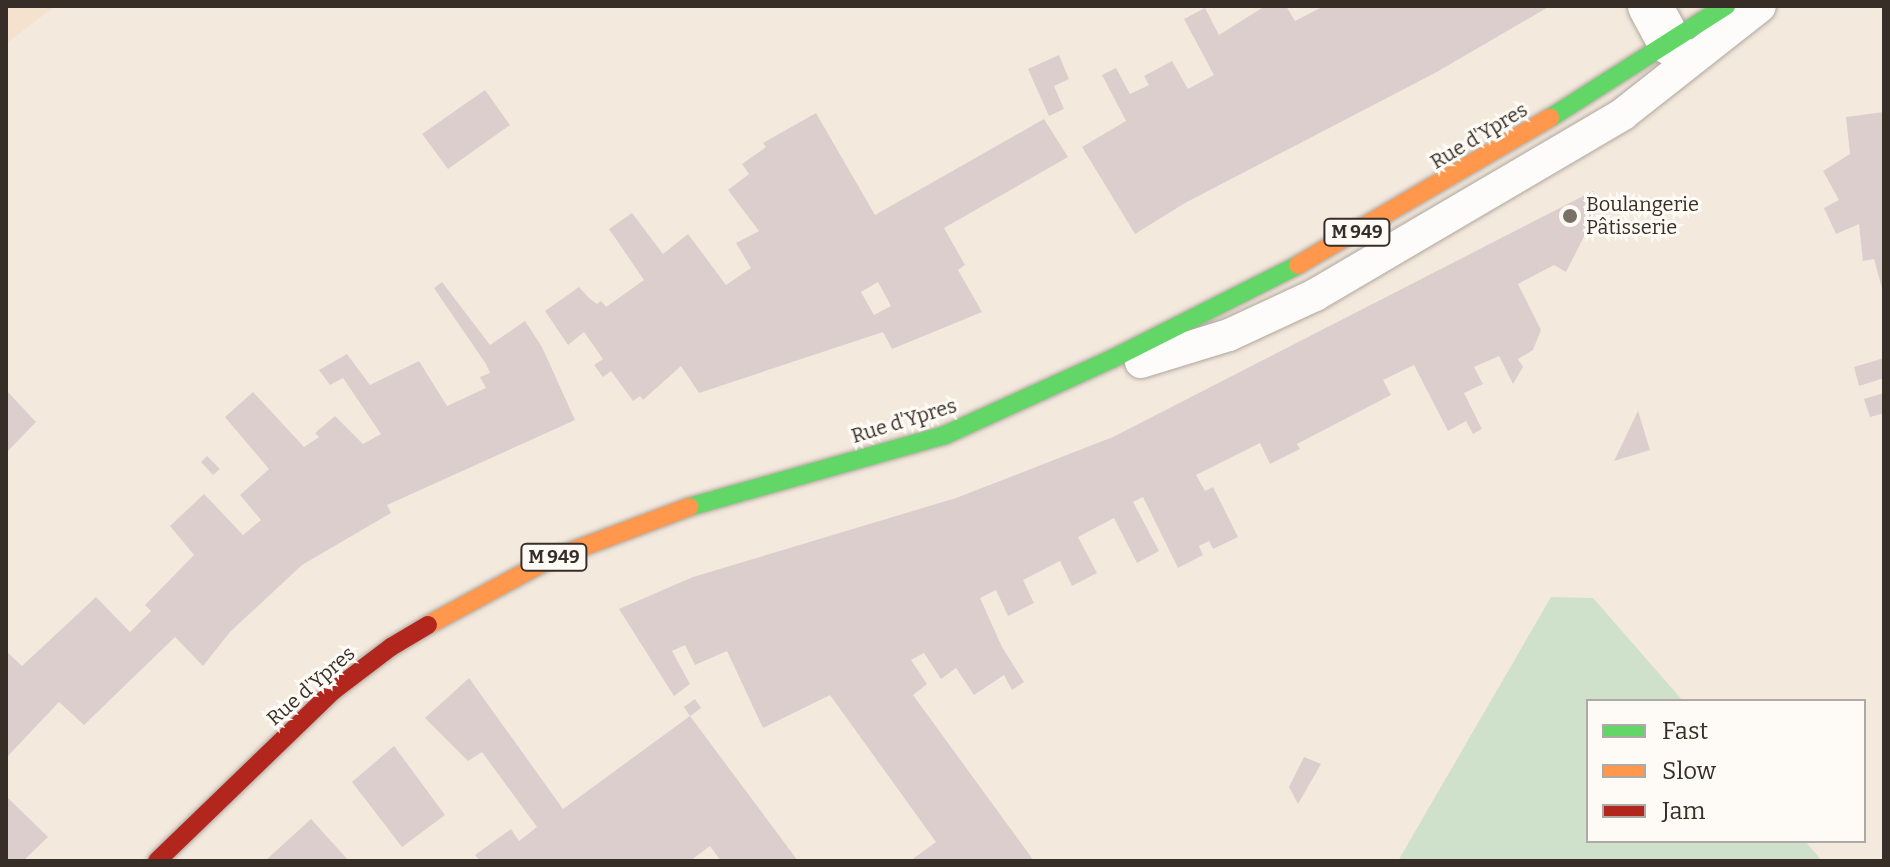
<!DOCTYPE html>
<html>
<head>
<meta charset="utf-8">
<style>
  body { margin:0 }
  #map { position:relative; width:1890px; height:867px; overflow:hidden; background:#f4e9dd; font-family:Bitter,serif }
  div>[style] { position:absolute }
  .built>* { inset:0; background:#f5e2ce }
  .green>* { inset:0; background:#cfe0cb }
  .building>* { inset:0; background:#ddcece }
  .roads { filter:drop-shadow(0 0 2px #afa79e) drop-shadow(0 0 2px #afa79e) }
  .lane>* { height:32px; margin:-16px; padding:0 16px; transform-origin:16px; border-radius:16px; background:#fdfcfa }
  .street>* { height:44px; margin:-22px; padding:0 22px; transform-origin:22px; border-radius:22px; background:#fdfcfa }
  .fast>* { height:18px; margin:-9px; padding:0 9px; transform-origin:9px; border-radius:9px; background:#63d668 }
  .slow>* { height:18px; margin:-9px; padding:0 9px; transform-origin:9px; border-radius:9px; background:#ff974d }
  .jam>* { height:18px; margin:-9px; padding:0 9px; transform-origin:9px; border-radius:9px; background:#b3261e }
  .dots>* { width:22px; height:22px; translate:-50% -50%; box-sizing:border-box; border:4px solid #fefaf5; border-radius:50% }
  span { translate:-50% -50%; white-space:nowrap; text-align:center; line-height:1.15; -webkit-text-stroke:6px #fefaf5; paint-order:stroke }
  .shield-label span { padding:2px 6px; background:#fefaf5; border:2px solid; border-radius:6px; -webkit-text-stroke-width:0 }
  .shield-label { font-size:18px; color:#372f27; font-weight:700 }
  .street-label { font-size:20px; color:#372f27 }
  .poi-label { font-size:20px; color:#372f27 }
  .left { translate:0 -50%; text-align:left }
  .frame { position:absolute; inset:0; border:8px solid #372f27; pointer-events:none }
  .legend { position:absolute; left:1586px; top:699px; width:280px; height:144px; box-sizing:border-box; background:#fefaf5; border:2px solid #aea9a3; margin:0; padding:10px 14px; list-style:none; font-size:24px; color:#372f27 }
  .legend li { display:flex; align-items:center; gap:16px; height:40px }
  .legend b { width:40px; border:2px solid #aea9a3 }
</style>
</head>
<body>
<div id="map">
  <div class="built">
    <i style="clip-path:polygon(6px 6px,55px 6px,6px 44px)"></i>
  </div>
  <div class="green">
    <i style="clip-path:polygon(1551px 597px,1593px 598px,1683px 701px,1588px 701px,1588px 841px,1805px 841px,1822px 861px,1398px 861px)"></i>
  </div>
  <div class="building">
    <i style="clip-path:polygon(1265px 6px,1286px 6px,1295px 21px,1324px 6px,1550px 6px,1435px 73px,1185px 203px,1135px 234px,1082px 147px,1126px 121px,1102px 75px,1116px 68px,1130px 94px,1149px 85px,1144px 76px,1172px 61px,1188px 89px,1214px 75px,1184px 19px,1205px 8px,1219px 35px)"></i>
    <i style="clip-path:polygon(1059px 55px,1069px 79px,1054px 86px,1064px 109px,1049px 116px,1028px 69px)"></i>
    <i style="clip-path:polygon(485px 90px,510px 125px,448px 169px,422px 134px)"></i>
    <i style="clip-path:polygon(1884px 112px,1884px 292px,1883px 292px,1874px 259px,1863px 261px,1859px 224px,1836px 234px,1824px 208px,1839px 200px,1823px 171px,1850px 154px,1846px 117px)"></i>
    <i style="clip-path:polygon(evenodd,816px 113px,875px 215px,1044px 119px,1068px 157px,944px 228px,965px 265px,958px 270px,982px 312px,892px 349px,883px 332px,699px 393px,681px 366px,643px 400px,640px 396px,633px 401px,611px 371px,603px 377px,594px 365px,603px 359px,584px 332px,568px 345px,545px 311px,579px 287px,590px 299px,597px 304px,601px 301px,606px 307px,644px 280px,609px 229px,632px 213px,663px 254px,688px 234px,726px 285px,751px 268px,736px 243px,759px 231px,728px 190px,749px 174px,742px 164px,766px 147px,763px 143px,816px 113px,878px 282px,891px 306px,874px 315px,861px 292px,878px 282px)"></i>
    <i style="clip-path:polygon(1593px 191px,1600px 205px,1566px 272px,1554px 265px,1518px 284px,1541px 330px,1533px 350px,1518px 359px,1523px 367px,1513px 384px,1499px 356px,1474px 367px,1483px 384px,1464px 393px,1482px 429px,1473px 434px,1466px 421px,1448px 431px,1414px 365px,1383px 380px,1391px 395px,1297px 444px,1300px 449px,1270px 464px,1260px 443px,1196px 475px,1205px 491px,1213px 487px,1238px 537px,1213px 549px,1209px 541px,1199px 546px,1203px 555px,1178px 568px,1143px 497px,1133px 502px,1159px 551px,1137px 563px,1114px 518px,1078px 537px,1097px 573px,1072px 586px,1060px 561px,1023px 580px,1034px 603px,1008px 616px,996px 590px,980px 598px,1002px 647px,1024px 682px,1012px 690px,1004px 675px,974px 695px,956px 668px,941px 679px,924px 653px,911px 660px,927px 684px,913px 695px,1034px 861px,910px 861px,936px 842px,830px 695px,763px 728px,727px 651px,695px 665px,685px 645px,672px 651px,690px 684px,674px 696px,619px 609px,693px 577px,956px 498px,1113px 437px)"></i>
    <i style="clip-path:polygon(442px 282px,490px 345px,525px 321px,542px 347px,575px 420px,387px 505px,391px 513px,302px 565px,230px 632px,203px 666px,175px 637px,84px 725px,59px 702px,6px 758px,6px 651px,22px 666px,96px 597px,130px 632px,151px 611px,145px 605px,194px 555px,170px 526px,204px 494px,243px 535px,261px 520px,240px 495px,269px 469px,225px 417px,253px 392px,304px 447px,319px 437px,315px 433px,335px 416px,363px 444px,381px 434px,343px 378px,330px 385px,319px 370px,347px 354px,370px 385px,419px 361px,447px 406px,486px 388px,480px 377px,490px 373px,486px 364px,434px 288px)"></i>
    <i style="clip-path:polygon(1884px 358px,1884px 378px,1859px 386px,1854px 367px)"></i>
    <i style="clip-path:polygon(6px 390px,36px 422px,6px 453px)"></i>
    <i style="clip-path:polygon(1884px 393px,1884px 413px,1870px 417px,1864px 399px)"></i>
    <i style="clip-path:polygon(1638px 411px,1650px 450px,1614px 461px)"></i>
    <i style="clip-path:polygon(207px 456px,220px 469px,213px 475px,201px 462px)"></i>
    <i style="clip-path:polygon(469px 678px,563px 809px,690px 716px,798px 861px,721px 861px,710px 846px,690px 861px,480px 861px,475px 855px,511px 829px,519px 841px,537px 827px,482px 752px,468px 761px,425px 718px)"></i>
    <i style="clip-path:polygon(695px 699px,701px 708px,690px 716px,684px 707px)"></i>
    <i style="clip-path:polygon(394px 746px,445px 815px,402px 847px,352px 782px)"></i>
    <i style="clip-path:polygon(1304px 757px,1321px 764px,1298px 804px,1289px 787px)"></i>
    <i style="clip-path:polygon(6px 796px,48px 837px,23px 861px,6px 861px)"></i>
    <i style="clip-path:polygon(311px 819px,349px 861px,265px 861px)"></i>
  </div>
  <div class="roads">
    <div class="lane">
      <i style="left:1141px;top:362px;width:92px;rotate:-17.1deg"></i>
      <i style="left:1229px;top:335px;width:95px;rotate:-24.9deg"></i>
      <i style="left:1315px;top:295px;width:357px;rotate:-30.4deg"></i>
      <i style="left:1623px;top:114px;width:174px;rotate:-38.2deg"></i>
    </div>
    <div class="street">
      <i style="left:1650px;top:6px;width:42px;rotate:61.6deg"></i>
    </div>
    <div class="fast">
      <i style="left:1550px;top:118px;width:209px;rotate:-32.5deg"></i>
      <i style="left:689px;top:507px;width:266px;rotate:-15.7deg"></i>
      <i style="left:945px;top:435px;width:183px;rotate:-24.5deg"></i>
      <i style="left:1112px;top:359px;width:208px;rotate:-26.8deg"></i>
    </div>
    <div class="slow">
      <i style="left:1298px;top:265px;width:292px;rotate:-30.3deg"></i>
      <i style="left:428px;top:625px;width:136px;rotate:-28.4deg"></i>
      <i style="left:548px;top:560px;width:151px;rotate:-20.6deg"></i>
    </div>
    <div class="jam">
      <i style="left:157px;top:861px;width:245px;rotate:-44deg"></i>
      <i style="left:333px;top:691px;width:73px;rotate:-37.2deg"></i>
      <i style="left:391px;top:647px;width:43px;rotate:-30.7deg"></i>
    </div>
  </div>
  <div class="dots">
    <i style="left:1570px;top:216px;background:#797067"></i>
  </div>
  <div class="shield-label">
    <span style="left:1357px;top:232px">M 949</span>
    <span style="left:554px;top:557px">M 949</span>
  </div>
  <div class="street-label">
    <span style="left:1479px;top:136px;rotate:-31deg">Rue d'Ypres</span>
    <span style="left:904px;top:421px;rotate:-17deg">Rue d'Ypres</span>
    <span style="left:311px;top:686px;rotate:-41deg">Rue d'Ypres</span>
  </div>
  <div class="poi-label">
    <span class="left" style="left:1586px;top:216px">Boulangerie<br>Pâtisserie</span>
  </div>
  <div class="frame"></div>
  <ul class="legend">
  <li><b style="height:10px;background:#63d668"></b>Fast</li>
  <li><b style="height:10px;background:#ff974d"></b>Slow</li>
  <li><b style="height:10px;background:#b3261e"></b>Jam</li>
  </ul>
</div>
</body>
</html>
